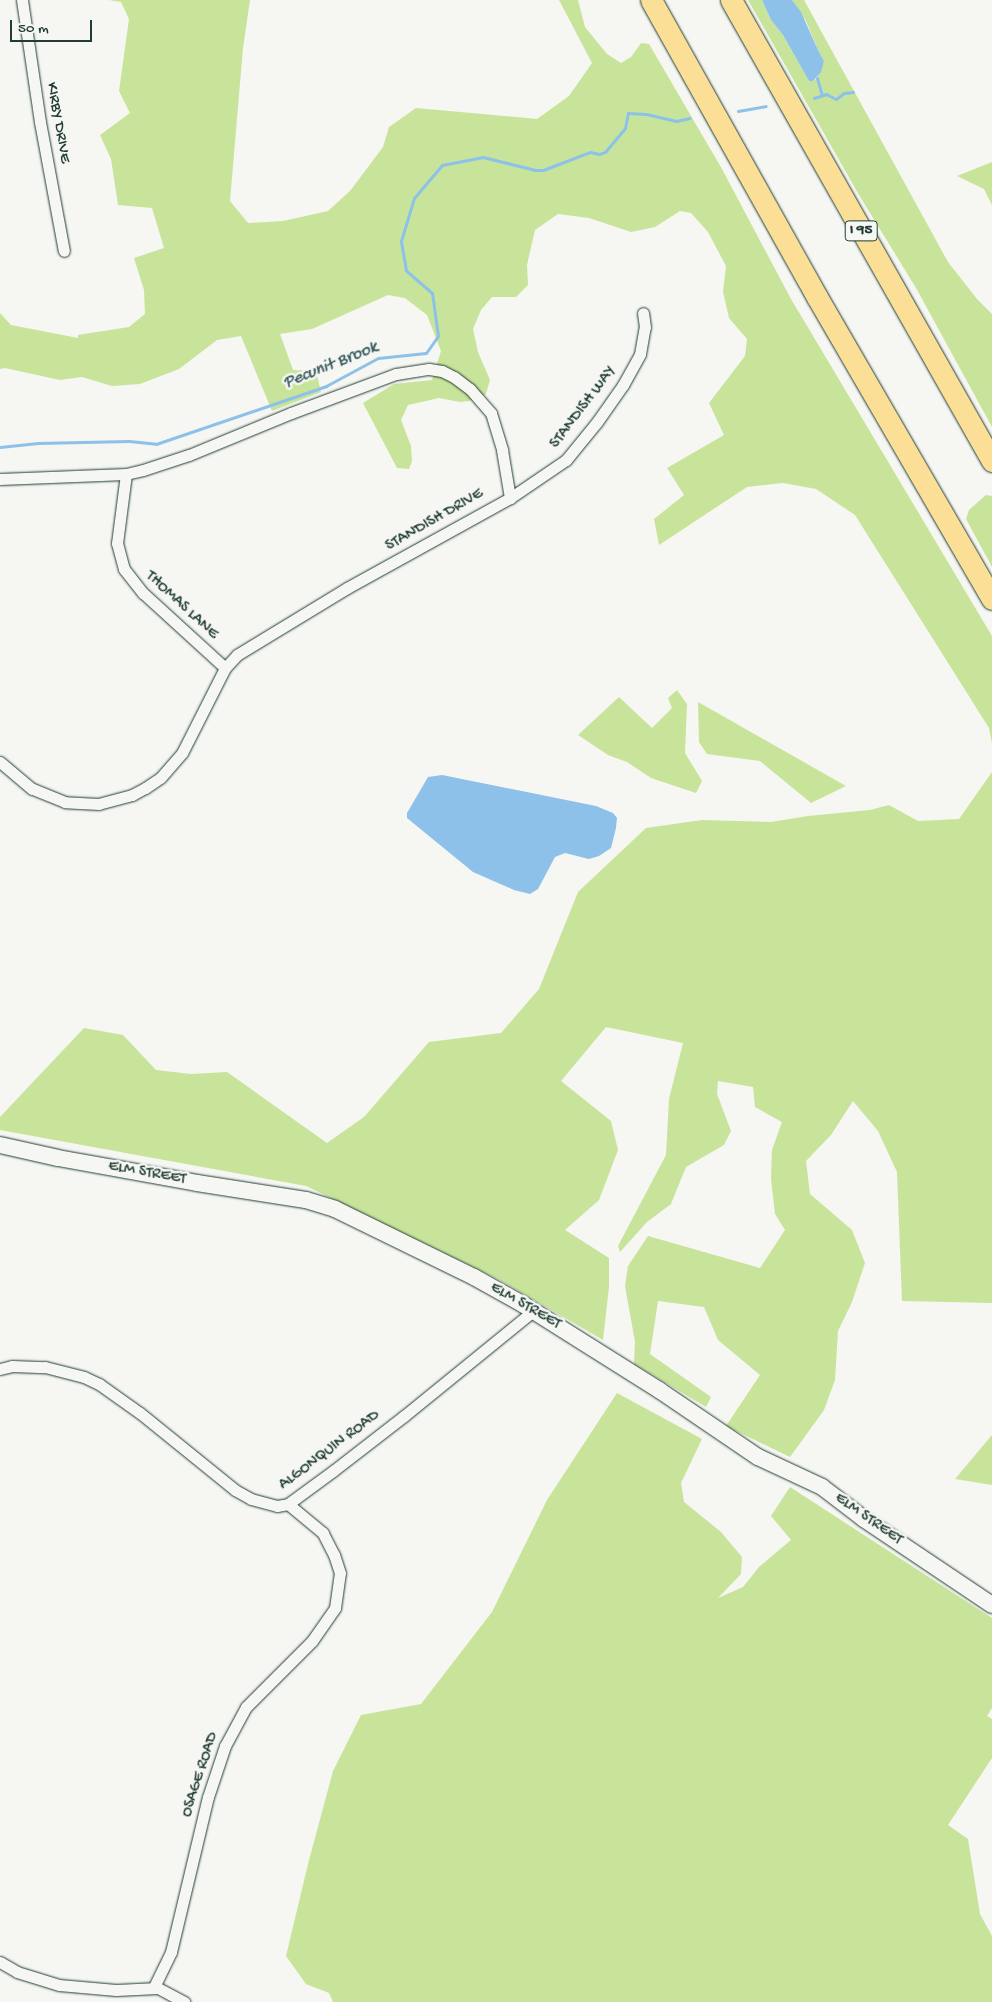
<!DOCTYPE html>
<style>
body{margin:0}
#map{position:relative;width:992px;height:2002px;overflow:hidden;background:#f6f6f2;font-family:"Gochi Hand",sans-serif}
div>[style]{position:absolute}
.green>*{inset:0;background:#c8e49b}
.water>*{inset:0;background:#8dc1ea}
.stream>*{height:3px;margin:-1.5px;padding:0 1.5px;transform-origin:1.5px;border-radius:1.5px;background:#8dc1ea}
.roads{filter:drop-shadow(0 0 1px #1f3d34) drop-shadow(0 0 1px #1f3d34)}
.street>*{height:11px;margin:-5.5px;padding:0 5.5px;transform-origin:5.5px;border-radius:5.5px;background:#f6f6f2}
.secondary>*{height:16px;margin:-8px;padding:0 8px;transform-origin:8px;border-radius:8px;background:#f6f6f2}
.highway>*{height:21px;margin:-10.5px;padding:0 10.5px;transform-origin:10.5px;border-radius:10.5px;background:#fbdf96}
span{translate:-50% -50%;white-space:nowrap;text-align:center;line-height:1.15;-webkit-text-stroke:5px #f6f6f2;paint-order:stroke}
.shield-label span{padding:1px 4px;background:#f6f6f2;border:1px solid;border-radius:4px;-webkit-text-stroke-width:0}
.shield-label{font-size:15px;color:#1f3d34;font-weight:700}
.street-label{font-size:16px;color:#1f3d34}
.water-label{font-size:18px;color:#3a5e62;font-style:italic}
.scale{position:absolute;left:10px;top:20px;width:82px;height:22px;box-sizing:border-box;border:2px solid #1f3d34;border-top:0;padding-left:6px;font-size:15px;line-height:18px;white-space:nowrap;color:#1f3d34;-webkit-text-stroke:4px #f6f6f2;paint-order:stroke}
</style>
<div id="map">
<div class="green">
<i style="clip-path:polygon(109px 0,250px 0,243px 48px,230px 201px,248px 223px,283px 221px,328px 211px,350px 191px,383px 147px,389px 127px,416px 108px,537px 119px,569px 96px,592px 63px,559px 0,578px 0,585px 27px,607px 54px,621px 63px,631px 57px,641px 43px,649px 44px,722px 169px,791px 299px,992px 636px,992px 743px,989px 728px,855px 515px,816px 489px,783px 483px,747px 487px,659px 545px,654px 519px,684px 495px,667px 468px,724px 435px,709px 403px,745px 356px,747px 339px,729px 318px,723px 292px,726px 266px,708px 232px,691px 213px,680px 211px,655px 227px,631px 232px,589px 218px,558px 214px,535px 230px,527px 265px,528px 285px,516px 297px,492px 297px,481px 310px,473px 329px,478px 352px,490px 380px,486px 394px,469px 401px,460px 402px,439px 398px,408px 405px,401px 420px,411px 446px,412px 461px,409px 469px,397px 468px,363px 403px,394px 384px,432px 380px,441px 351px,427px 315px,405px 298px,388px 295px,312px 329px,280px 334px,293px 370px,316px 371px,321px 392px,272px 411px,241px 336px,217px 340px,179px 369px,140px 384px,112px 386px,82px 377px,60px 380px,5px 368px,0 369px,0 313px,11px 325px,78px 338px,78px 335px,129px 327px,145px 314px,144px 290px,134px 258px,164px 248px,152px 208px,118px 205px,111px 159px,100px 135px,130px 113px,119px 91px,129px 19px,121px 2px)"></i>
<i style="clip-path:polygon(748px 0,762px 0,771px 20px,783px 35px,809px 81px,813px 81px,817px 78px,824px 61px,818px 50px,806px 21px,792px 0,804px 0,948px 262px,977px 299px,992px 314px,992px 427px,916px 288px,859px 195px)"></i>
<i style="clip-path:polygon(992px 162px,992px 205px,984px 189px,957px 176px)"></i>
<i style="clip-path:polygon(986px 495px,992px 496px,992px 567px,966px 519px,969px 510px)"></i>
<i style="clip-path:polygon(677px 690px,687px 704px,685px 753px,702px 781px,696px 793px,651px 778px,627px 762px,608px 755px,578px 735px,619px 697px,652px 728px,672px 708px,668px 698px)"></i>
<i style="clip-path:polygon(698px 702px,846px 786px,811px 803px,760px 761px,707px 754px,699px 742px)"></i>
<i style="clip-path:polygon(992px 772px,992px 1303px,902px 1301px,897px 1172px,878px 1131px,853px 1101px,831px 1135px,806px 1161px,810px 1194px,852px 1230px,865px 1263px,852px 1302px,838px 1331px,835px 1380px,824px 1410px,790px 1457px,726px 1426px,760px 1375px,718px 1340px,704px 1307px,658px 1301px,650px 1354px,711px 1397px,706px 1407px,634px 1364px,635px 1342px,625px 1286px,628px 1266px,648px 1236px,760px 1268px,785px 1230px,775px 1214px,771px 1179px,772px 1150px,782px 1122px,755px 1107px,753px 1087px,718px 1081px,717px 1094px,731px 1131px,724px 1145px,686px 1167px,671px 1204px,647px 1222px,620px 1252px,618px 1246px,666px 1155px,669px 1099px,683px 1043px,606px 1027px,561px 1081px,611px 1121px,618px 1150px,599px 1200px,565px 1230px,609px 1258px,609px 1287px,603px 1340px,498px 1279px,306px 1186px,0 1130px,0 1117px,84px 1028px,123px 1035px,156px 1070px,191px 1074px,227px 1072px,327px 1143px,364px 1117px,429px 1042px,501px 1033px,539px 989px,578px 892px,646px 828px,702px 820px,771px 822px,808px 816px,870px 810px,889px 805px,918px 821px,959px 819px)"></i>
<i style="clip-path:polygon(617px 1393px,702px 1439px,681px 1483px,684px 1502px,721px 1532px,742px 1557px,741px 1574px,718px 1598px,743px 1587px,759px 1567px,791px 1540px,771px 1516px,790px 1487px,992px 1618px,992px 1708px,987px 1716px,992px 1719px,992px 1758px,948px 1825px,968px 1839px,980px 1914px,992px 1936px,992px 2002px,333px 2002px,329px 1993px,306px 1984px,286px 1956px,308px 1864px,333px 1771px,361px 1715px,421px 1704px,492px 1612px,547px 1500px)"></i>
<i style="clip-path:polygon(992px 1435px,992px 1485px,955px 1479px)"></i>
</div>
<div class="water">
<i style="clip-path:polygon(762px 0,792px 0,801px 12px,818px 50px,824px 61px,821px 72px,813px 81px,809px 81px,783px 35px,771px 20px)"></i>
<i style="clip-path:polygon(442px 775px,596px 806px,613px 813px,617px 818px,616px 828px,611px 848px,599px 856px,589px 859px,565px 853px,555px 857px,538px 889px,530px 894px,514px 890px,473px 872px,407px 818px,407px 813px,428px 777px)"></i>
</div>
<div class="stream">
<i style="left:817px;top:78px;width:18px;rotate:74deg"></i>
<i style="left:814px;top:98px;width:13px;rotate:-18deg"></i>
<i style="left:826px;top:94px;width:11px;rotate:27deg"></i>
<i style="left:836px;top:99px;width:10px;rotate:-37deg"></i>
<i style="left:844px;top:93px;width:9px;rotate:-6deg"></i>
<i style="left:738px;top:111px;width:28px;rotate:-10deg"></i>
<i style="left:0;top:447px;width:38px;rotate:-6deg"></i>
<i style="left:38px;top:443px;width:91px;rotate:-1.3deg"></i>
<i style="left:129px;top:441px;width:27px;rotate:6deg"></i>
<i style="left:156px;top:444px;width:180px;rotate:-18.8deg"></i>
<i style="left:326px;top:386px;width:59px;rotate:-28.3deg"></i>
<i style="left:378px;top:358px;width:48px;rotate:-5.9deg"></i>
<i style="left:426px;top:353px;width:21px;rotate:-55deg"></i>
<i style="left:438px;top:336px;width:43px;rotate:-97.9deg"></i>
<i style="left:432px;top:293px;width:35px;rotate:-139deg"></i>
<i style="left:406px;top:270px;width:29px;rotate:-100deg"></i>
<i style="left:401px;top:241px;width:45px;rotate:-73.2deg"></i>
<i style="left:414px;top:198px;width:43px;rotate:-49.7deg"></i>
<i style="left:442px;top:165px;width:42px;rotate:-11deg"></i>
<i style="left:483px;top:157px;width:54px;rotate:14deg"></i>
<i style="left:535px;top:170px;width:8px"></i>
<i style="left:543px;top:170px;width:50px;rotate:-21deg"></i>
<i style="left:590px;top:152px;width:9px;rotate:13deg"></i>
<i style="left:599px;top:154px;width:6px;rotate:-18deg"></i>
<i style="left:605px;top:152px;width:31px;rotate:-50deg"></i>
<i style="left:625px;top:128px;width:15px;rotate:-79deg"></i>
<i style="left:628px;top:113px;width:18px;rotate:3deg"></i>
<i style="left:646px;top:114px;width:31px;rotate:13deg"></i>
<i style="left:676px;top:121px;width:14px;rotate:-12deg"></i>
</div>
<div class="roads">
<div class="street">
<i style="left:22px;top:0;width:123px;rotate:81.6deg"></i>
<i style="left:40px;top:122px;width:131px;rotate:79.5deg"></i>
<i style="left:126px;top:474px;width:70px;rotate:97.4deg"></i>
<i style="left:117px;top:543px;width:27px;rotate:75deg"></i>
<i style="left:124px;top:569px;width:31px;rotate:52deg"></i>
<i style="left:143px;top:593px;width:111px;rotate:42.4deg"></i>
<i style="left:0;top:479px;width:126px;rotate:-2.3deg"></i>
<i style="left:126px;top:474px;width:17px;rotate:-13deg"></i>
<i style="left:143px;top:470px;width:48px;rotate:-18.1deg"></i>
<i style="left:189px;top:455px;width:110px;rotate:-22.4deg"></i>
<i style="left:291px;top:413px;width:112px;rotate:-20.4deg"></i>
<i style="left:396px;top:374px;width:33px;rotate:-9deg"></i>
<i style="left:429px;top:369px;width:13px;rotate:9deg"></i>
<i style="left:442px;top:371px;width:13px;rotate:27deg"></i>
<i style="left:454px;top:377px;width:20px;rotate:37deg"></i>
<i style="left:470px;top:389px;width:32px;rotate:49deg"></i>
<i style="left:491px;top:413px;width:39px;rotate:73deg"></i>
<i style="left:502px;top:450px;width:49px;rotate:80.5deg"></i>
<i style="left:510px;top:498px;width:186px;rotate:151.1deg"></i>
<i style="left:347px;top:588px;width:129px;rotate:148.7deg"></i>
<i style="left:237px;top:655px;width:18px;rotate:133deg"></i>
<i style="left:225px;top:668px;width:95px;rotate:116.8deg"></i>
<i style="left:182px;top:753px;width:33px;rotate:131deg"></i>
<i style="left:160px;top:778px;width:18px;rotate:146deg"></i>
<i style="left:145px;top:788px;width:15px;rotate:152deg"></i>
<i style="left:132px;top:795px;width:34px;rotate:165deg"></i>
<i style="left:99px;top:804px;width:34px;rotate:-177deg"></i>
<i style="left:65px;top:802px;width:35px;rotate:-158deg"></i>
<i style="left:32px;top:789px;width:42px;rotate:-139.8deg"></i>
<i style="left:510px;top:498px;width:68px;rotate:-34.2deg"></i>
<i style="left:566px;top:460px;width:49px;rotate:-50.8deg"></i>
<i style="left:597px;top:422px;width:45px;rotate:-54.9deg"></i>
<i style="left:623px;top:385px;width:35px;rotate:-61deg"></i>
<i style="left:640px;top:354px;width:27px;rotate:-80deg"></i>
<i style="left:645px;top:327px;width:14px;rotate:-98deg"></i>
<i style="left:0;top:1369px;width:12px;rotate:-14deg"></i>
<i style="left:12px;top:1366px;width:33px;rotate:2deg"></i>
<i style="left:45px;top:1367px;width:40px;rotate:14.4deg"></i>
<i style="left:84px;top:1377px;width:17px;rotate:25deg"></i>
<i style="left:99px;top:1384px;width:50px;rotate:35.3deg"></i>
<i style="left:140px;top:1413px;width:122px;rotate:39deg"></i>
<i style="left:235px;top:1490px;width:18px;rotate:29deg"></i>
<i style="left:251px;top:1499px;width:27px;rotate:15deg"></i>
<i style="left:277px;top:1506px;width:11px;rotate:-10deg"></i>
<i style="left:288px;top:1504px;width:56px;rotate:-36.3deg"></i>
<i style="left:333px;top:1471px;width:90px;rotate:-37.8deg"></i>
<i style="left:404px;top:1416px;width:166px;rotate:-39.1deg"></i>
<i style="left:0;top:1962px;width:20px;rotate:30deg"></i>
<i style="left:17px;top:1972px;width:44px;rotate:17.2deg"></i>
<i style="left:59px;top:1985px;width:57px;rotate:5deg"></i>
<i style="left:116px;top:1990px;width:42px;rotate:-2.7deg"></i>
<i style="left:158px;top:1988px;width:30px;rotate:28deg"></i>
<i style="left:154px;top:1987px;width:39px;rotate:-64deg"></i>
<i style="left:171px;top:1952px;width:159px;rotate:-76.6deg"></i>
<i style="left:208px;top:1797px;width:54px;rotate:-71.6deg"></i>
<i style="left:225px;top:1746px;width:44px;rotate:-61.7deg"></i>
<i style="left:246px;top:1707px;width:93px;rotate:-45deg"></i>
<i style="left:312px;top:1641px;width:40px;rotate:-55.1deg"></i>
<i style="left:335px;top:1608px;width:35px;rotate:-82deg"></i>
<i style="left:340px;top:1573px;width:19px;rotate:-108deg"></i>
<i style="left:334px;top:1555px;width:25px;rotate:-117deg"></i>
<i style="left:323px;top:1533px;width:45px;rotate:-140.4deg"></i>
</div>
<div class="secondary">
<i style="left:0;top:1145px;width:59px;rotate:12.6deg"></i>
<i style="left:58px;top:1158px;width:141px;rotate:10.2deg"></i>
<i style="left:197px;top:1183px;width:110px;rotate:8.9deg"></i>
<i style="left:306px;top:1200px;width:30px;rotate:17deg"></i>
<i style="left:335px;top:1209px;width:155px;rotate:26.1deg"></i>
<i style="left:474px;top:1277px;width:57px;rotate:29.2deg"></i>
<i style="left:524px;top:1305px;width:160px;rotate:32.2deg"></i>
<i style="left:659px;top:1390px;width:120px;rotate:34.1deg"></i>
<i style="left:758px;top:1457px;width:71px;rotate:25.1deg"></i>
<i style="left:822px;top:1487px;width:53px;rotate:37.3deg"></i>
<i style="left:864px;top:1519px;width:154px;rotate:33.9deg"></i>
</div>
<div class="highway">
<i style="left:651px;top:0;width:340px;rotate:60.8deg"></i>
<i style="left:817px;top:297px;width:349px;rotate:59.9deg"></i>
<i style="left:731px;top:0;width:530px;rotate:60.48deg"></i>
</div>
</div>
<div class="shield-label">
<span style="left:861px;top:231px">I 95</span>
</div>
<div class="street-label">
<span style="left:57px;top:123px;rotate:80deg">KIRBY DRIVE</span>
<span style="left:584px;top:408px;rotate:-53deg">STANDISH WAY</span>
<span style="left:435px;top:521px;rotate:-30deg">STANDISH DRIVE</span>
<span style="left:181px;top:606px;rotate:43deg">THOMAS LANE</span>
<span style="left:147px;top:1174px;rotate:10deg">ELM STREET</span>
<span style="left:525px;top:1307px;rotate:30deg">ELM STREET</span>
<span style="left:330px;top:1451px;rotate:-37deg">ALGONQUIN ROAD</span>
<span style="left:868px;top:1520px;rotate:35deg">ELM STREET</span>
<span style="left:201px;top:1775px;rotate:-72deg">OSAGE ROAD</span>
</div>
<div class="water-label">
<span style="left:331px;top:366px;rotate:-22deg">Pecunit Brook</span>
</div>
<div class="scale">50 m</div>
</div>
